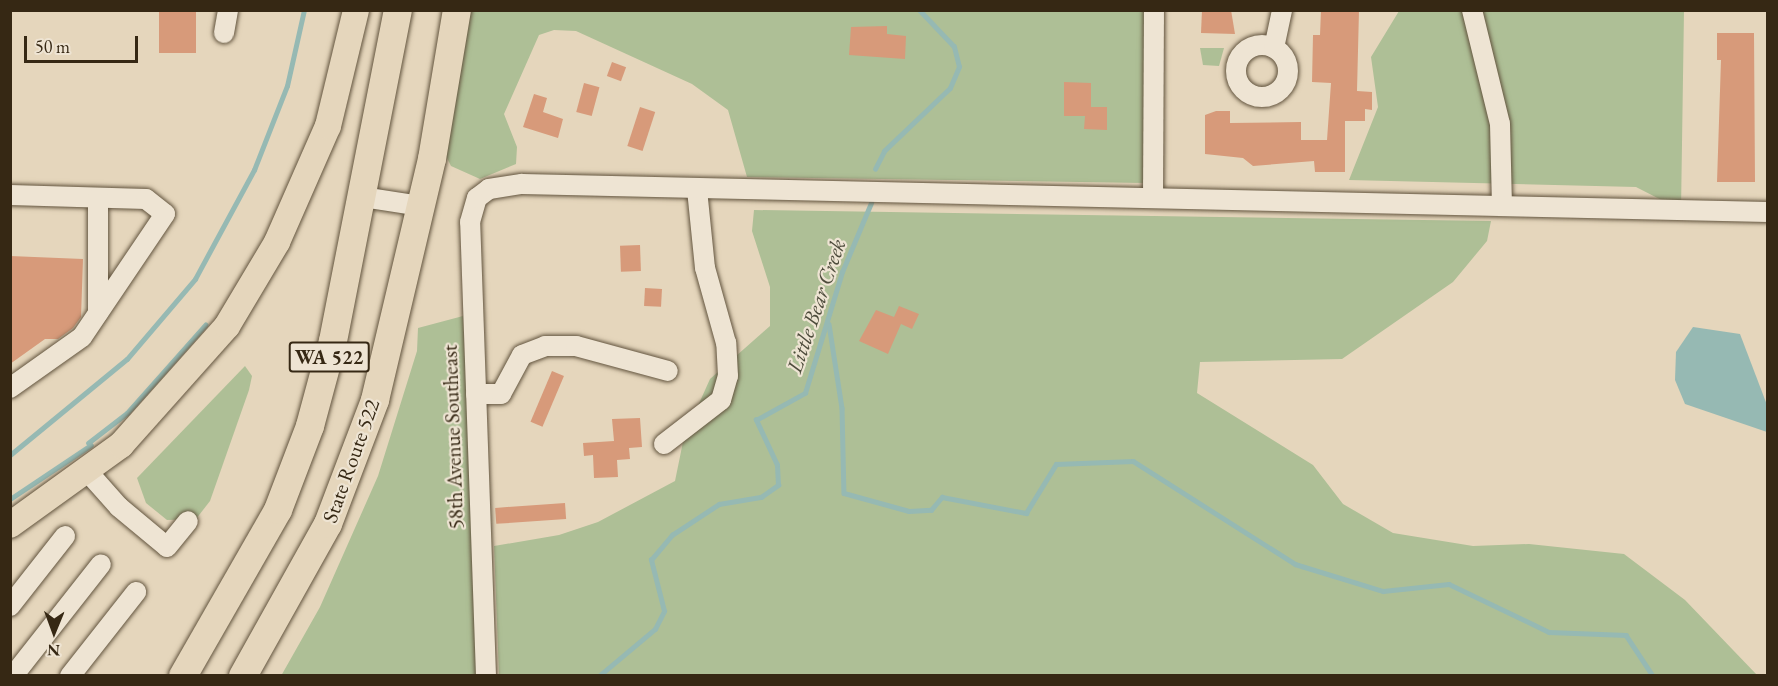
<!DOCTYPE html>
<style>
body{margin:0}
#map{position:relative;width:1778px;height:686px;overflow:hidden;background:#e5d6bc;font-family:"EB Garamond",serif}
div>[style]{position:absolute}
.green>*{inset:0;background:#aebf96}
.water>*{inset:0;background:#96b9b3}
.stream>*{height:4.5px;margin:-2.25px;padding:0 2.25px;transform-origin:2.25px;border-radius:2.25px;background:#96b9b3}
.building>*{inset:0;background:#d79a7a;transform-origin:0 0}
.roads{filter:drop-shadow(0 0 2px #62543e) drop-shadow(0 0 2px #62543e)}
.minor>*{height:20px;margin:-10px;padding:0 10px;transform-origin:10px;border-radius:10px;background:#eee4d3}
.minor>.ring{margin:-10px;padding:0;box-sizing:content-box;background:none;border:20px solid #eee4d3;border-radius:50%}
.major>*{height:26px;margin:-13px;padding:0 13px;transform-origin:13px;border-radius:13px;background:#e5d6bc}
.highway>*{height:28px;margin:-14px;padding:0 14px;transform-origin:14px;border-radius:14px;background:#e5d6bc}
span{translate:-50% -50%;white-space:nowrap;text-align:center;line-height:1.15;-webkit-text-stroke:4.5px #eee4d3;paint-order:stroke}
.shield-label span{padding:2px 4px;background:#eee4d3;border:2px solid;border-radius:4px;-webkit-text-stroke-width:0}
.shield-label{font-size:20px;color:#362814;font-weight:700}
.street-label{font-size:21px;color:#362814}
.water-label{font-size:22px;color:#4e4c3c;font-style:italic}
.frame{position:absolute;inset:0;border:12px solid #362814;pointer-events:none}
.north{position:absolute;left:24px;top:602px;width:60px;height:60px;-webkit-text-stroke:4px #eee4d3;paint-order:stroke;rotate:181deg;font-size:16px;font-weight:700;line-height:24px;text-align:center;color:#362814}
.north::after{content:'';display:block;margin:auto;width:21px;height:27px;background:#362814;clip-path:polygon(50% 0,100% 100%,50% 72%,0 100%)}
.scale{position:absolute;left:24px;top:36px;width:114px;height:27px;box-sizing:border-box;border:3px solid #362814;border-top:0;padding-left:8px;font-size:18px;line-height:21px;white-space:nowrap;color:#362814;-webkit-text-stroke:4px #eee4d3;paint-order:stroke}
</style>
<div id="map">
<div class="green">
<i style="clip-path:polygon(471px 11px,1146px 11px,1145px 183px,747px 177px,728px 110px,692px 84px,576px 31px,554px 30px,539px 35px,504px 114px,517px 147px,516px 164px,480px 179px,451px 166px,442px 148px)"></i>
<i style="clip-path:polygon(1399px 11px,1684px 11px,1681px 210px,1636px 187px,1349px 180px,1378px 107px,1371px 57px)"></i>
<i style="clip-path:polygon(1200px 48px,1224px 48px,1219px 66px,1203px 65px)"></i>
<i style="clip-path:polygon(754px 210px,1491px 221px,1487px 241px,1453px 282px,1342px 359px,1200px 362px,1197px 393px,1313px 465px,1343px 504px,1393px 533px,1473px 546px,1529px 544px,1624px 554px,1685px 600px,1757px 675px,499px 675px,494px 546px,559px 535px,598px 522px,675px 481px,684px 437px,710px 379px,770px 326px,770px 287px,752px 231px)"></i>
<i style="clip-path:polygon(463px 316px,479px 675px,281px 676px,320px 607px,378px 476px,417px 351px,418px 328px)"></i>
<i style="clip-path:polygon(245px 366px,252px 376px,249px 390px,210px 501px,196px 519px,167px 520px,146px 503px,137px 478px)"></i>
</div>
<div class="water">
<i style="clip-path:polygon(1693px 327px,1740px 334px,1767px 405px,1767px 432px,1685px 404px,1675px 380px,1676px 352px)"></i>
</div>
<div class="stream">
<i style="left:875px;top:169px;width:20px;rotate:-63deg"></i>
<i style="left:884px;top:151px;width:91px;rotate:-43.7deg"></i>
<i style="left:950px;top:88px;width:23px;rotate:-67deg"></i>
<i style="left:959px;top:67px;width:21px;rotate:-104deg"></i>
<i style="left:954px;top:47px;width:51px;rotate:-133.4deg"></i>
<i style="left:829px;top:324px;width:85px;rotate:81.2deg"></i>
<i style="left:842px;top:408px;width:85px;rotate:88.7deg"></i>
<i style="left:844px;top:493px;width:67px;rotate:15.5deg"></i>
<i style="left:909px;top:511px;width:22px;rotate:-3deg"></i>
<i style="left:931px;top:510px;width:17px;rotate:-50deg"></i>
<i style="left:942px;top:497px;width:86px;rotate:10.8deg"></i>
<i style="left:1026px;top:513px;width:57px;rotate:-58.5deg"></i>
<i style="left:1056px;top:464px;width:77px;rotate:-2.2deg"></i>
<i style="left:1133px;top:461px;width:192px;rotate:32.4deg"></i>
<i style="left:1295px;top:564px;width:92px;rotate:17.1deg"></i>
<i style="left:1383px;top:591px;width:66px;rotate:-6.1deg"></i>
<i style="left:1449px;top:584px;width:111px;rotate:25.6deg"></i>
<i style="left:1549px;top:632px;width:77px;rotate:2.2deg"></i>
<i style="left:1626px;top:635px;width:49px;rotate:56.6deg"></i>
<i style="left:88px;top:443px;width:49px;rotate:-37.6deg"></i>
<i style="left:127px;top:413px;width:118px;rotate:-48.4deg"></i>
<i style="left:10px;top:455px;width:151px;rotate:-39.4deg"></i>
<i style="left:127px;top:359px;width:105px;rotate:-49.6deg"></i>
<i style="left:195px;top:279px;width:124px;rotate:-61.6deg"></i>
<i style="left:254px;top:170px;width:90px;rotate:-68.6deg"></i>
<i style="left:287px;top:86px;width:78px;rotate:-77.4deg"></i>
<i style="left:10px;top:499px;width:97px;rotate:-33.7deg"></i>
<i style="left:599px;top:676px;width:73px;rotate:-40deg"></i>
<i style="left:655px;top:629px;width:20px;rotate:-63deg"></i>
<i style="left:664px;top:611px;width:53px;rotate:-104.3deg"></i>
<i style="left:651px;top:560px;width:33px;rotate:-50deg"></i>
<i style="left:672px;top:535px;width:56px;rotate:-33.4deg"></i>
<i style="left:719px;top:504px;width:43px;rotate:-9.5deg"></i>
<i style="left:761px;top:497px;width:21px;rotate:-35deg"></i>
<i style="left:778px;top:485px;width:20px;rotate:-93deg"></i>
<i style="left:777px;top:465px;width:50px;rotate:-115deg"></i>
<i style="left:756px;top:420px;width:56px;rotate:-28.9deg"></i>
<i style="left:805px;top:393px;width:127px;rotate:-73deg"></i>
<i style="left:842px;top:272px;width:75px;rotate:-67.2deg"></i>
</div>
<div class="building">
<i style="left:159px;top:10px;width:37px;height:43px"></i>
<i style="clip-path:polygon(1202px 10px,1231px 10px,1235px 34px,1201px 33px)"></i>
<i style="clip-path:polygon(1321px 10px,1359px 10px,1357px 91px,1372px 92px,1372px 110px,1365px 109px,1365px 121px,1345px 121px,1345px 172px,1315px 172px,1314px 161px,1253px 166px,1243px 158px,1205px 154px,1205px 115px,1216px 111px,1230px 111px,1230px 123px,1301px 122px,1301px 140px,1327px 140px,1331px 83px,1312px 82px,1313px 35px,1320px 35px)"></i>
<i style="clip-path:polygon(887px 26px,887px 34px,906px 36px,905px 59px,849px 55px,851px 27px)"></i>
<i style="clip-path:polygon(1717px 33px,1754px 33px,1755px 182px,1717px 182px,1721px 60px,1717px 60px)"></i>
<i style="left:612px;top:62px;width:15px;height:15px;rotate:20deg"></i>
<i style="clip-path:polygon(1064px 82px,1091px 83px,1091px 107px,1107px 107px,1107px 130px,1084px 129px,1085px 116px,1064px 116px)"></i>
<i style="left:584px;top:83px;width:16px;height:30px;rotate:15deg"></i>
<i style="clip-path:polygon(534px 94px,547px 98px,543px 112px,563px 119px,558px 138px,523px 127px)"></i>
<i style="left:640px;top:107px;width:16px;height:41px;rotate:18deg"></i>
<i style="left:640px;top:245px;width:26px;height:20px;rotate:88deg"></i>
<i style="clip-path:polygon(10px 256px,83px 259px,81px 317px,73px 328px,58px 339px,45px 339px,10px 364px)"></i>
<i style="left:645px;top:288px;width:17px;height:18px;rotate:3deg"></i>
<i style="clip-path:polygon(899px 306px,919px 314px,912px 329px,901px 324px,888px 354px,859px 341px,876px 310px,894px 317px)"></i>
<i style="left:552px;top:371px;width:13px;height:55px;rotate:23deg"></i>
<i style="clip-path:polygon(640px 418px,642px 447px,629px 448px,630px 459px,617px 460px,618px 477px,594px 478px,593px 455px,584px 456px,583px 443px,614px 441px,612px 419px)"></i>
<i style="left:565px;top:503px;width:16px;height:70px;rotate:86deg"></i>
</div>
<div class="roads">
<div class="minor">
<i style="left:1472px;top:10px;width:117px;rotate:76.2deg"></i>
<i style="left:1500px;top:124px;width:81px;rotate:88.6deg"></i>
<i style="left:224px;top:33px;width:23px;rotate:-80deg"></i>
<i class="ring" style="left:1236px;top:45px;width:32px;height:32px"></i>
<i style="left:1274px;top:48px;width:39px;rotate:-78deg"></i>
<i style="left:10px;top:195px;width:136px;rotate:1.7deg"></i>
<i style="left:146px;top:199px;width:24px;rotate:38deg"></i>
<i style="left:165px;top:214px;width:148px;rotate:124deg"></i>
<i style="left:82px;top:337px;width:88px;rotate:144.7deg"></i>
<i style="left:362px;top:197px;width:60px;rotate:8.7deg"></i>
<i style="left:98px;top:198px;width:115px;rotate:90deg"></i>
<i style="left:1153px;top:198px;width:188px;rotate:-89.7deg"></i>
<i style="left:476px;top:394px;width:25px"></i>
<i style="left:501px;top:394px;width:44px;rotate:-61.7deg"></i>
<i style="left:522px;top:355px;width:25px;rotate:-21deg"></i>
<i style="left:545px;top:346px;width:31px"></i>
<i style="left:576px;top:346px;width:95px;rotate:15.2deg"></i>
<i style="left:664px;top:444px;width:72px;rotate:-37.7deg"></i>
<i style="left:721px;top:400px;width:25px;rotate:-74deg"></i>
<i style="left:728px;top:376px;width:33px;rotate:-93deg"></i>
<i style="left:726px;top:343px;width:78px;rotate:-105.6deg"></i>
<i style="left:705px;top:268px;width:79px;rotate:-95.8deg"></i>
<i style="left:87px;top:471px;width:48px;rotate:48.4deg"></i>
<i style="left:119px;top:507px;width:62px;rotate:39.8deg"></i>
<i style="left:167px;top:547px;width:33px;rotate:-51deg"></i>
<i style="left:10px;top:606px;width:89px;rotate:-51.8deg"></i>
<i style="left:13px;top:676px;width:142px;rotate:-51.8deg"></i>
<i style="left:70px;top:676px;width:107px;rotate:-51.8deg"></i>
<i style="left:486px;top:676px;width:454px;rotate:-92deg"></i>
<i style="left:470px;top:222px;width:25px;rotate:-74deg"></i>
<i style="left:477px;top:198px;width:15px;rotate:-37deg"></i>
<i style="left:489px;top:189px;width:33px;rotate:-9deg"></i>
<i style="left:522px;top:184px;width:1246px;rotate:1.29deg"></i>
</div>
<div class="major">
<i style="left:10px;top:525px;width:137px;rotate:-35.8deg"></i>
<i style="left:121px;top:445px;width:159px;rotate:-48.3deg"></i>
<i style="left:227px;top:326px;width:98px;rotate:-59.2deg"></i>
<i style="left:277px;top:242px;width:127px;rotate:-66.3deg"></i>
<i style="left:328px;top:126px;width:119px;rotate:-76.4deg"></i>
</div>
<div class="highway">
<i style="left:183px;top:676px;width:191px;rotate:-60.2deg"></i>
<i style="left:278px;top:510px;width:90px;rotate:-69.1deg"></i>
<i style="left:310px;top:426px;width:88px;rotate:-74.9deg"></i>
<i style="left:333px;top:341px;width:337px;rotate:-78.9deg"></i>
<i style="left:243px;top:676px;width:174px;rotate:-60.8deg"></i>
<i style="left:328px;top:524px;width:133px;rotate:-69.2deg"></i>
<i style="left:375px;top:400px;width:248px;rotate:-76.7deg"></i>
<i style="left:432px;top:159px;width:151px;rotate:-80.5deg"></i>
</div>
</div>
<div class="shield-label">
<span style="left:329px;top:357px">WA 522</span>
</div>
<div class="street-label">
<span style="left:453px;top:437px;rotate:-92deg">58th Avenue Southeast</span>
<span style="left:351px;top:461px;rotate:-70deg">State Route 522</span>
</div>
<div class="water-label">
<span style="left:816px;top:306px;rotate:-71deg">Little Bear Creek</span>
</div>
<div class="frame"></div>
<div class="north">N</div>
<div class="scale">50 m</div>
</div>
